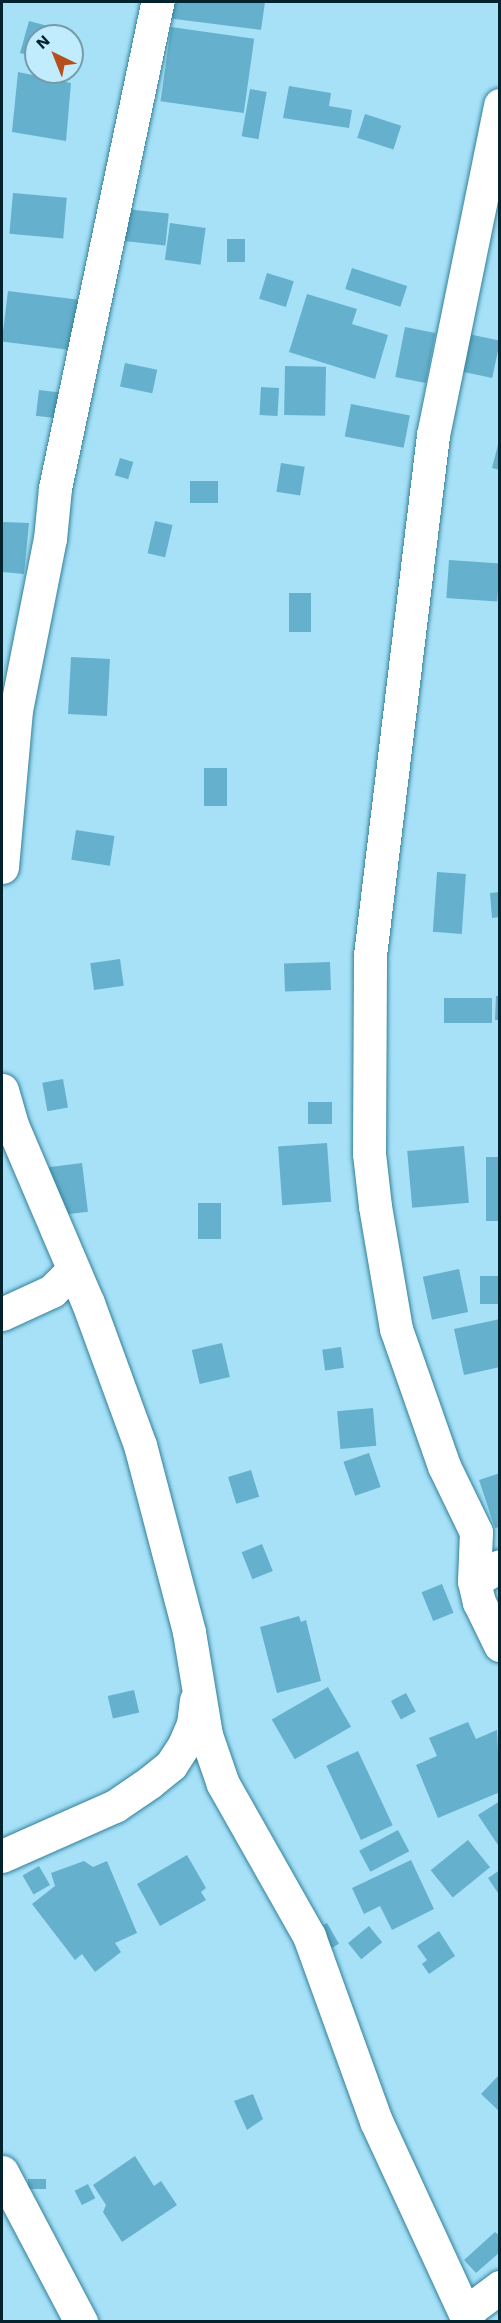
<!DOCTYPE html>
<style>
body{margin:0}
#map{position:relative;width:501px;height:2323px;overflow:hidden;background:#a6e1f8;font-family:"Work Sans",sans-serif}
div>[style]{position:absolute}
.building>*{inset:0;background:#65b0cc;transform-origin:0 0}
.roads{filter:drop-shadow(0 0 2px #33809a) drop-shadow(0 0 2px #33809a)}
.minor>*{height:33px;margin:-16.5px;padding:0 16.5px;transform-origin:16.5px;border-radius:16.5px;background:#fff}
span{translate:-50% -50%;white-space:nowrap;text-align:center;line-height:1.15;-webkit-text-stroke:5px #c0ecfd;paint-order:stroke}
.frame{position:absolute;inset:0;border:3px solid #03242f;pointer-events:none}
.north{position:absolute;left:24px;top:24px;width:60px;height:60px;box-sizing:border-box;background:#c0ecfd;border:2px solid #749cab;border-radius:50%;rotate:317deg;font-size:16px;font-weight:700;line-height:24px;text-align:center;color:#03242f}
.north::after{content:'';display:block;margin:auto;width:21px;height:27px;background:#b5501e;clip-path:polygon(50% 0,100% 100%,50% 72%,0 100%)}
</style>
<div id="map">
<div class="building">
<i style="clip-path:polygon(169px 2px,265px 2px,261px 30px,167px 18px)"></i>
<i style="clip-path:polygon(29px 21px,63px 30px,62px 36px,36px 36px,36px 57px,20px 53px)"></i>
<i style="left:171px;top:27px;width:84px;height:75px;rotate:8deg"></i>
<i style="clip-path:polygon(18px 72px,71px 83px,66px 141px,12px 132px)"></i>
<i style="clip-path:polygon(289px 86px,331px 93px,329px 106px,352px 110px,349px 128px,283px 118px)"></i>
<i style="left:250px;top:89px;width:17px;height:48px;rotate:10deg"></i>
<i style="left:365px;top:114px;width:38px;height:25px;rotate:18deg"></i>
<i style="left:13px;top:193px;width:54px;height:41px;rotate:5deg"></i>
<i style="left:125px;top:209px;width:44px;height:32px;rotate:6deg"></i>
<i style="left:170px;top:223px;width:36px;height:37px;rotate:8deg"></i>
<i style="left:227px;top:239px;width:18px;height:23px"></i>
<i style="left:352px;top:268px;width:58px;height:22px;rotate:18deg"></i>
<i style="left:267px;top:273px;width:28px;height:27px;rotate:17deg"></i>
<i style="left:8px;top:291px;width:71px;height:51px;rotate:7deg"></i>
<i style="clip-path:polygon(307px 294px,357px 309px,352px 324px,388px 335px,375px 379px,289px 352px)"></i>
<i style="left:405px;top:327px;width:31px;height:51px;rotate:11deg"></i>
<i style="left:459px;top:332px;width:42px;height:38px;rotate:12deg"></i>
<i style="left:125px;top:363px;width:33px;height:24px;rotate:12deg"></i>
<i style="left:285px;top:366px;width:41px;height:49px;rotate:1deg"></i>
<i style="left:261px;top:387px;width:18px;height:28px;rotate:3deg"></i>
<i style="left:39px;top:390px;width:25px;height:26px;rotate:7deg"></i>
<i style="left:351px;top:404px;width:60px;height:33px;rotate:11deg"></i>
<i style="clip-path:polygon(500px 437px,500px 470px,492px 468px)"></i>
<i style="left:120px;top:458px;width:14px;height:18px;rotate:17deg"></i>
<i style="left:281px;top:463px;width:24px;height:29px;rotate:9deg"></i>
<i style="left:190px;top:481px;width:28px;height:22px"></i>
<i style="left:155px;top:521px;width:18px;height:33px;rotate:13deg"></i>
<i style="clip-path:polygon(2px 522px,29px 523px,24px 574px,2px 572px)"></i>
<i style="left:449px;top:560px;width:51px;height:38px;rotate:4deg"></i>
<i style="left:289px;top:593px;width:22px;height:39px"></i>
<i style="left:71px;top:657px;width:39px;height:57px;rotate:3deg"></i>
<i style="left:204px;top:768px;width:23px;height:38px"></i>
<i style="left:76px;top:830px;width:39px;height:30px;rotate:9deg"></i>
<i style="left:437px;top:872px;width:29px;height:60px;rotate:4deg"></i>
<i style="clip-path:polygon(500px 892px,500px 917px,492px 918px,490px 893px)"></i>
<i style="left:120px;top:959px;width:27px;height:30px;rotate:82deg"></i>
<i style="left:330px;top:962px;width:28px;height:46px;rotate:88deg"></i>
<i style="clip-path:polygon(496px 996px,500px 996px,500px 1020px,495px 1020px)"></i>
<i style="left:492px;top:998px;width:25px;height:48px;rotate:90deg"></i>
<i style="left:63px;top:1079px;width:29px;height:21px;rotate:80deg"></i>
<i style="left:332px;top:1102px;width:22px;height:24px;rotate:90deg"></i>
<i style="left:327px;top:1143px;width:59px;height:49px;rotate:86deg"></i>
<i style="left:464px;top:1146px;width:57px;height:57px;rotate:85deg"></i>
<i style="left:486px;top:1157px;width:14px;height:64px"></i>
<i style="left:82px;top:1163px;width:49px;height:34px;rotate:83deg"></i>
<i style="left:198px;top:1203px;width:23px;height:36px"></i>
<i style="left:459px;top:1269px;width:44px;height:37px;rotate:78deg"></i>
<i style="left:500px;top:1276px;width:28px;height:20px;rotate:90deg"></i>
<i style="clip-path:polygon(500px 1319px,500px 1367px,464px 1375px,454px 1329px)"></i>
<i style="left:222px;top:1343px;width:35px;height:31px;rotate:77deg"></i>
<i style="left:341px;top:1347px;width:21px;height:19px;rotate:82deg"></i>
<i style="left:373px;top:1408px;width:38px;height:36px;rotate:85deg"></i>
<i style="left:369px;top:1453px;width:36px;height:27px;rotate:71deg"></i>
<i style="left:251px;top:1470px;width:28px;height:24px;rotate:73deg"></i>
<i style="clip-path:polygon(500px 1473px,500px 1527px,495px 1528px,479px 1480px)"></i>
<i style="left:262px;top:1544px;width:29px;height:22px;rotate:68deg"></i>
<i style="left:442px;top:1584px;width:31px;height:22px;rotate:68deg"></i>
<i style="clip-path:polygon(299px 1616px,301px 1622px,306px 1620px,321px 1681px,277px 1693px,260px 1627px)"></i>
<i style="left:328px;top:1687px;width:46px;height:65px;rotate:60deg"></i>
<i style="left:134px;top:1690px;width:23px;height:27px;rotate:77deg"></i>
<i style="left:406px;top:1693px;width:21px;height:17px;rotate:62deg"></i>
<i style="clip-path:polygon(468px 1722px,476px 1739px,497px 1730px,500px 1792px,438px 1818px,416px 1765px,437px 1756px,429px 1738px)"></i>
<i style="left:358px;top:1751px;width:82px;height:35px;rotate:65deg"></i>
<i style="clip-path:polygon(500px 1801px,500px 1848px,478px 1815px)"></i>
<i style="left:398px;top:1830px;width:24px;height:44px;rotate:62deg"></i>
<i style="left:468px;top:1840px;width:35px;height:48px;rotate:51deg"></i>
<i style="clip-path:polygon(187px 1855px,206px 1888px,201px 1892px,206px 1900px,160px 1926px,137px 1884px)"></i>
<i style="clip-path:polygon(411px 1860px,434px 1909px,392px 1930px,380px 1906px,364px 1914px,352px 1888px)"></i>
<i style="clip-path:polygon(84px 1861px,93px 1867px,107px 1861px,137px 1933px,115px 1943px,121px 1952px,95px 1972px,82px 1954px,75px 1960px,32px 1904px,55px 1886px,51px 1873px)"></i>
<i style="left:39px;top:1866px;width:22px;height:19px;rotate:60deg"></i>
<i style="clip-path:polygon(500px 1870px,500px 1896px,488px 1878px)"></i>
<i style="left:327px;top:1923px;width:24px;height:18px;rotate:60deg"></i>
<i style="left:369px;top:1926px;width:21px;height:27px;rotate:51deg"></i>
<i style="clip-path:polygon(439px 1931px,455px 1956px,429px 1974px,422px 1964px,427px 1960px,417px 1946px)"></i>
<i style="clip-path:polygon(500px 2074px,500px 2112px,481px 2094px)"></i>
<i style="clip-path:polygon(253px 2094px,263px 2119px,247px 2130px,234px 2101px)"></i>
<i style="clip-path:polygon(135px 2156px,154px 2186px,161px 2181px,177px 2205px,122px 2242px,103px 2212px,106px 2205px,93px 2185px)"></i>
<i style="left:28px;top:2179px;width:18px;height:10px"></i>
<i style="left:88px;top:2184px;width:16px;height:15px;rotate:63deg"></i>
<i style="clip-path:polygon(495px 2232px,500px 2236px,500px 2252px,476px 2273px,464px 2260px)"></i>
</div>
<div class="roads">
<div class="minor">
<i style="left:2px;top:867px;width:158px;rotate:-84.9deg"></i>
<i style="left:16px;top:710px;width:174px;rotate:-78.8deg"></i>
<i style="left:50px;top:539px;width:51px;rotate:-84.4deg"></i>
<i style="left:55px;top:488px;width:497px;rotate:-78.1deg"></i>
<i style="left:2px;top:1090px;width:36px;rotate:74deg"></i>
<i style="left:12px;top:1125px;width:194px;rotate:66.9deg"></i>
<i style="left:88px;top:1303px;width:151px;rotate:69.9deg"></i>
<i style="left:140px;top:1445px;width:193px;rotate:75.3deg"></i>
<i style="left:189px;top:1632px;width:104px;rotate:80.6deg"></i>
<i style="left:206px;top:1735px;width:52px;rotate:70.9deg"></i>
<i style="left:223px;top:1784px;width:175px;rotate:60.5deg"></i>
<i style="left:309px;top:1936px;width:197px;rotate:70.1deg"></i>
<i style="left:376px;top:2121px;width:221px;rotate:65.2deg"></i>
<i style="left:2px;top:1314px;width:55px;rotate:-24.7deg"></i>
<i style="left:52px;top:1291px;width:30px;rotate:-45deg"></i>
<i style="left:500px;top:1566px;width:30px;rotate:150deg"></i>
<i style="left:474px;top:1581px;width:22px;rotate:77deg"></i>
<i style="left:479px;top:1602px;width:48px;rotate:64deg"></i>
<i style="left:474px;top:1581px;width:49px;rotate:-87.7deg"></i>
<i style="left:476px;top:1532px;width:73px;rotate:-115.9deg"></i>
<i style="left:444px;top:1466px;width:145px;rotate:-109.3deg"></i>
<i style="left:396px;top:1329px;width:125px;rotate:-99.7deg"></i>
<i style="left:375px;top:1206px;width:53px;rotate:-96.5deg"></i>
<i style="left:369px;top:1153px;width:198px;rotate:-89.7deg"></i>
<i style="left:370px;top:955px;width:524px;rotate:-83.09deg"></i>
<i style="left:433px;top:435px;width:337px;rotate:-78.5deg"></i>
<i style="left:2px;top:1856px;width:124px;rotate:-23.9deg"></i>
<i style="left:115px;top:1806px;width:42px;rotate:-34.4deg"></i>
<i style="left:150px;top:1782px;width:27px;rotate:-39deg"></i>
<i style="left:171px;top:1765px;width:24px;rotate:-57deg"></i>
<i style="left:184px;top:1745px;width:23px;rotate:-67deg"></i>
<i style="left:193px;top:1724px;width:24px;rotate:-83deg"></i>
<i style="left:2px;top:2172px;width:170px;rotate:62.2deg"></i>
<i style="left:465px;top:2313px;width:44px;rotate:-36.6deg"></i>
</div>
</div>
<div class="frame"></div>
<div class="north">N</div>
</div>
